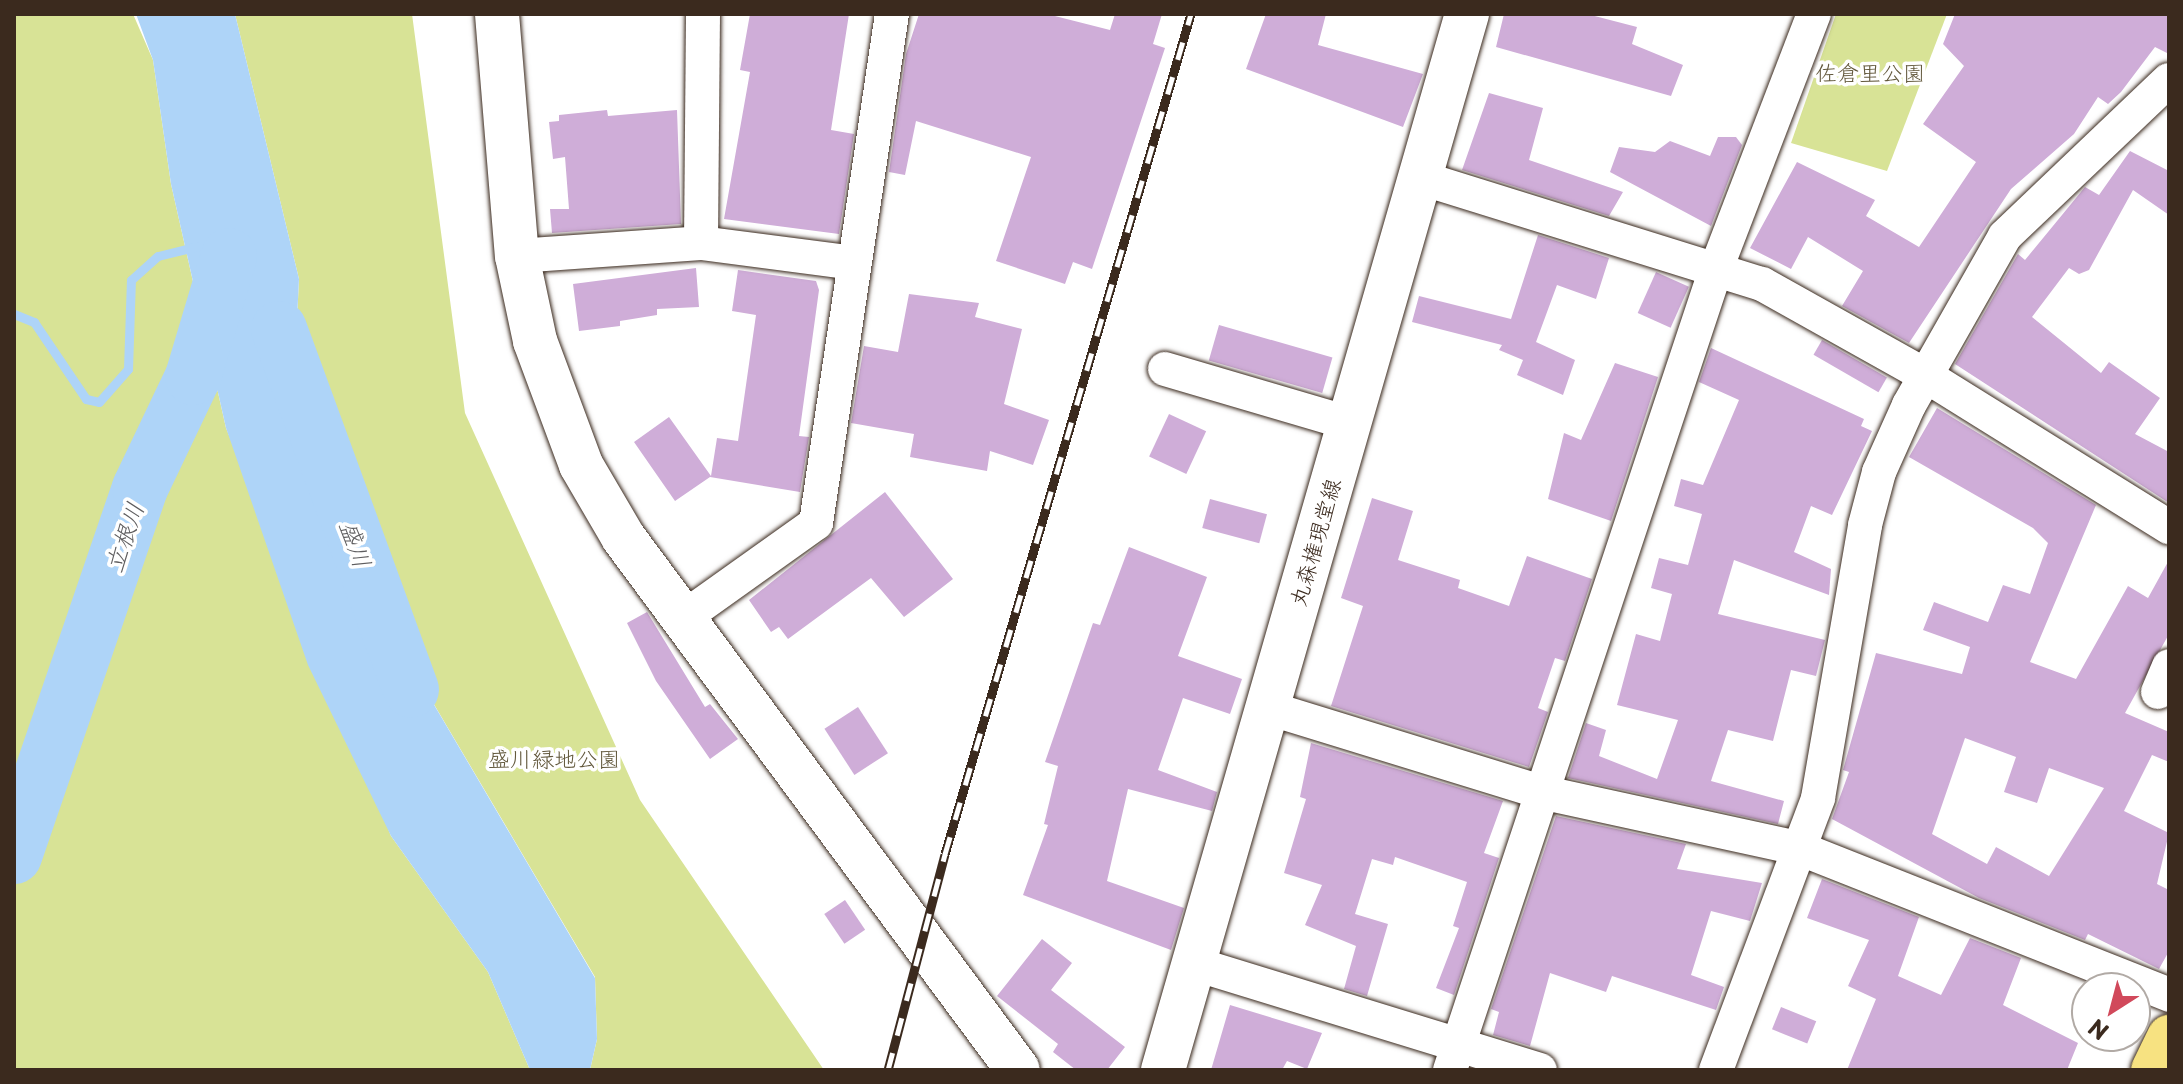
<!DOCTYPE html>
<meta charset="utf-8">
<style>
body{margin:0}
#map{position:relative;width:2183px;height:1084px;overflow:hidden;background:#fff;font-family:"Playpen Sans","Klee One",sans-serif}
div>[style]{position:absolute}
.green>*{inset:0;background:#d8e396}
.water>*{inset:0;background:#aed4f8}
.stream>*{height:9px;margin:-4.5px;padding:0 4.5px;transform-origin:4.5px;border-radius:4.5px;background:#aed4f8}
.river>*{height:56px;margin:-28px;padding:0 28px;transform-origin:28px;border-radius:28px;background:#aed4f8}
.building>*{inset:0;background:#cfadd8;transform-origin:0 0}
.roads{filter:drop-shadow(0 0 2px #3b2a1e) drop-shadow(0 0 2px #3b2a1e)}
.minor>*{height:34px;margin:-17px;padding:0 17px;transform-origin:17px;border-radius:17px;background:#fff}
.tertiary>*{height:44px;margin:-22px;padding:0 22px;transform-origin:22px;border-radius:22px;background:#fff}
.secondary>*{height:44px;margin:-22px;padding:0 22px;transform-origin:22px;border-radius:22px;background:#fff}
.trunk>*{height:44px;margin:-22px;padding:0 22px;transform-origin:22px;border-radius:22px;background:#f7e281}
.rail>*{height:9px;margin-top:-4.5px;transform-origin:0;background:repeating-linear-gradient(90deg,#fff 0 18px,#3b2a1e 0 36px);box-sizing:border-box;border-block:2px solid #3b2a1e}
span{translate:-50% -50%;white-space:nowrap;text-align:center;line-height:1.15;-webkit-text-stroke:7px #fff;paint-order:stroke}
.park-label{font-size:22px;color:#62583c}
.street-label{font-size:22px;color:#3b2a1e}
.water-label{font-size:24px;color:#5e5d5f;font-style:italic}
.frame{position:absolute;inset:0;border:16px solid #3b2a1e;pointer-events:none}
.north{position:absolute;left:2071px;top:972px;width:80px;height:80px;box-sizing:border-box;background:#fff;border:2px solid #b1aaa5;border-radius:50%;rotate:216deg;font-size:22px;font-weight:700;line-height:32px;text-align:center;color:#3b2a1e}
.north::after{content:'';display:block;margin:auto;width:28px;height:36px;background:#d1495b;clip-path:polygon(50% 0,100% 100%,50% 72%,0 100%)}
</style>
<div id="map">
<div class="green">
<i style="clip-path:polygon(14px 14px,133px 14px,153px 60px,171px 184px,226px 428px,391px 836px,488px 972px,530px 1070px,15px 1070px)"></i>
<i style="clip-path:polygon(235px 14px,412px 14px,465px 413px,640px 800px,824px 1070px,590px 1070px,597px 1039px,595px 977px,360px 579px,318px 490px,296px 340px,299px 279px)"></i>
<i style="clip-path:polygon(1836px 14px,1947px 14px,1887px 171px,1791px 143px)"></i>
</div>
<div class="water">
<i style="clip-path:polygon(136px 14px,235px 14px,299px 279px,296px 340px,318px 490px,360px 579px,595px 978px,597px 1039px,590px 1070px,530px 1070px,488px 972px,391px 836px,308px 665px,226px 428px,171px 184px,153px 60px)"></i>
</div>
<div class="stream">
<i style="left:14px;top:314px;width:22px;rotate:22deg"></i>
<i style="left:34px;top:322px;width:93px;rotate:56deg"></i>
<i style="left:86px;top:399px;width:13px;rotate:13deg"></i>
<i style="left:99px;top:402px;width:44px;rotate:-48.7deg"></i>
<i style="left:128px;top:369px;width:89px;rotate:-88.1deg"></i>
<i style="left:131px;top:280px;width:36px;rotate:-42deg"></i>
<i style="left:158px;top:256px;width:41px;rotate:-14deg"></i>
</div>
<div class="river">
<i style="left:279px;top:329px;width:384px;rotate:69.9deg"></i>
<i style="left:14px;top:856px;width:389px;rotate:-71.1deg"></i>
<i style="left:140px;top:488px;width:123px;rotate:-64.5deg"></i>
<i style="left:193px;top:377px;width:126px;rotate:-73.4deg"></i>
</div>
<div class="building">
<i style="clip-path:polygon(750px 14px,849px 14px,831px 130px,854px 134px,839px 234px,724px 219px,750px 72px,740px 70px)"></i>
<i style="clip-path:polygon(919px 14px,1047px 14px,1110px 30px,1115px 14px,1162px 14px,1153px 44px,1165px 48px,1092px 269px,1073px 262px,1065px 284px,996px 261px,1031px 157px,916px 121px,905px 175px,889px 172px,906px 54px)"></i>
<i style="clip-path:polygon(1266px 14px,1326px 14px,1318px 45px,1423px 74px,1403px 127px,1246px 69px)"></i>
<i style="clip-path:polygon(1504px 14px,1587px 14px,1637px 27px,1632px 44px,1683px 65px,1671px 96px,1496px 47px)"></i>
<i style="clip-path:polygon(1955px 14px,2169px 14px,2169px 54px,2155px 47px,2121px 92px,2108px 104px,2098px 97px,2074px 134px,2011px 189px,1909px 343px,1842px 306px,1863px 271px,1808px 237px,1791px 269px,1750px 248px,1797px 162px,1875px 200px,1866px 216px,1919px 247px,1976px 162px,1923px 124px,1964px 66px,1943px 44px)"></i>
<i style="clip-path:polygon(1489px 93px,1543px 108px,1529px 160px,1623px 192px,1609px 216px,1462px 170px)"></i>
<i style="clip-path:polygon(607px 110px,608px 116px,677px 110px,681px 224px,552px 233px,550px 209px,569px 209px,565px 157px,553px 159px,549px 122px,559px 121px,559px 115px)"></i>
<i style="clip-path:polygon(1718px 137px,1736px 137px,1742px 145px,1711px 226px,1610px 172px,1619px 147px,1655px 152px,1670px 141px,1710px 156px)"></i>
<i style="clip-path:polygon(2130px 151px,2169px 171px,2169px 215px,2133px 190px,2089px 270px,2079px 274px,2069px 268px,2032px 317px,2101px 373px,2109px 362px,2160px 398px,2135px 434px,2169px 452px,2169px 503px,1955px 364px,2018px 254px,2025px 260px,2085px 187px,2099px 195px)"></i>
<i style="clip-path:polygon(1538px 235px,1609px 258px,1596px 299px,1557px 285px,1536px 342px,1575px 360px,1563px 395px,1517px 375px,1523px 360px,1499px 350px,1502px 345px,1412px 322px,1419px 296px,1511px 319px)"></i>
<i style="clip-path:polygon(696px 268px,699px 307px,657px 309px,657px 315px,620px 321px,620px 326px,579px 331px,573px 284px)"></i>
<i style="clip-path:polygon(738px 270px,816px 281px,819px 290px,799px 436px,809px 437px,800px 492px,710px 477px,675px 501px,634px 442px,669px 417px,711px 476px,717px 438px,738px 441px,756px 315px,732px 311px)"></i>
<i style="left:1656px;top:272px;width:36px;height:45px;rotate:24deg"></i>
<i style="clip-path:polygon(909px 294px,979px 303px,975px 317px,1022px 329px,1004px 404px,1049px 420px,1033px 465px,990px 451px,987px 471px,910px 457px,914px 434px,851px 423px,864px 346px,898px 352px)"></i>
<i style="left:1219px;top:325px;width:118px;height:37px;rotate:16deg"></i>
<i style="left:1822px;top:340px;width:75px;height:17px;rotate:30deg"></i>
<i style="clip-path:polygon(1711px 348px,1864px 419px,1861px 426px,1872px 431px,1832px 515px,1811px 506px,1794px 552px,1831px 569px,1829px 595px,1734px 560px,1718px 614px,1825px 640px,1816px 676px,1791px 670px,1773px 741px,1728px 730px,1711px 781px,1784px 801px,1778px 824px,1568px 778px,1586px 723px,1606px 730px,1599px 756px,1657px 779px,1678px 720px,1617px 705px,1636px 634px,1660px 641px,1672px 594px,1651px 588px,1659px 558px,1688px 565px,1702px 514px,1674px 506px,1681px 479px,1703px 485px,1739px 400px,1699px 382px)"></i>
<i style="clip-path:polygon(1615px 363px,1658px 377px,1611px 521px,1548px 499px,1564px 433px,1581px 440px)"></i>
<i style="clip-path:polygon(evenodd,1937px 408px,2096px 505px,2030px 662px,2076px 679px,2128px 586px,2148px 598px,2169px 560px,2169px 634px,2125px 713px,2169px 732px,2169px 762px,2152px 755px,2124px 811px,2169px 833px,2157px 884px,2169px 890px,2169px 951px,2159px 969px,2088px 934px,2085px 940px,1979px 898px,1832px 819px,1849px 772px,1843px 770px,1876px 653px,1962px 674px,1970px 647px,1923px 630px,1934px 602px,1988px 622px,2003px 585px,2030px 594px,2048px 543px,2033px 528px,1909px 457px,1937px 408px,1965px 738px,2016px 757px,2004px 792px,2037px 803px,2049px 768px,2104px 788px,2049px 876px,1996px 847px,1987px 864px,1932px 834px,1965px 738px)"></i>
<i style="left:1169px;top:414px;width:41px;height:47px;rotate:25deg"></i>
<i style="clip-path:polygon(885px 492px,953px 579px,904px 617px,871px 578px,788px 639px,779px 627px,771px 632px,749px 600px)"></i>
<i style="clip-path:polygon(1372px 498px,1413px 511px,1398px 560px,1460px 580px,1458px 588px,1509px 606px,1527px 556px,1592px 579px,1565px 661px,1555px 658px,1538px 708px,1548px 712px,1529px 767px,1331px 706px,1363px 606px,1341px 598px)"></i>
<i style="left:1210px;top:499px;width:59px;height:30px;rotate:15deg"></i>
<i style="clip-path:polygon(1129px 547px,1207px 577px,1178px 656px,1242px 679px,1230px 714px,1183px 698px,1158px 770px,1217px 792px,1212px 811px,1128px 789px,1107px 881px,1184px 908px,1171px 950px,1023px 895px,1048px 825px,1044px 824px,1058px 766px,1045px 762px,1093px 623px,1100px 625px)"></i>
<i style="clip-path:polygon(647px 612px,705px 707px,710px 704px,738px 739px,710px 759px,656px 681px,627px 623px)"></i>
<i style="left:858px;top:707px;width:55px;height:40px;rotate:57deg"></i>
<i style="clip-path:polygon(1311px 743px,1503px 801px,1484px 853px,1499px 858px,1454px 995px,1436px 988px,1459px 928px,1453px 926px,1467px 882px,1395px 857px,1393px 865px,1372px 859px,1355px 914px,1388px 924px,1367px 996px,1344px 989px,1356px 946px,1305px 925px,1322px 885px,1284px 873px,1306px 799px,1300px 797px)"></i>
<i style="clip-path:polygon(1556px 816px,1686px 844px,1677px 869px,1762px 883px,1750px 921px,1711px 911px,1691px 975px,1724px 987px,1716px 1010px,1612px 976px,1606px 992px,1550px 973px,1530px 1046px,1493px 1035px,1499px 1012px,1491px 1009px)"></i>
<i style="clip-path:polygon(1822px 879px,1919px 917px,1898px 976px,1941px 995px,1970px 938px,2021px 958px,2003px 1005px,2078px 1043px,2067px 1070px,1847px 1070px,1876px 999px,1848px 986px,1869px 940px,1807px 918px)"></i>
<i style="left:845px;top:900px;width:36px;height:25px;rotate:56deg"></i>
<i style="clip-path:polygon(1042px 939px,1072px 963px,1051px 990px,1125px 1047px,1107px 1070px,1076px 1070px,1053px 1052px,1058px 1044px,997px 996px)"></i>
<i style="clip-path:polygon(1230px 1005px,1322px 1033px,1307px 1069px,1287px 1061px,1282px 1070px,1211px 1070px)"></i>
<i style="left:1781px;top:1007px;width:38px;height:24px;rotate:22deg"></i>
</div>
<div class="roads">
<div class="minor">
<i style="left:1418px;top:177px;width:360px;rotate:17.3deg"></i>
<i style="left:1762px;top:284px;width:184px;rotate:29.2deg"></i>
<i style="left:1923px;top:374px;width:290px;rotate:31.9deg"></i>
<i style="left:701px;top:243px;width:229px;rotate:-89.5deg"></i>
<i style="left:517px;top:256px;width:184px;rotate:-4deg"></i>
<i style="left:701px;top:243px;width:154px;rotate:7.4deg"></i>
<i style="left:1165px;top:369px;width:192px;rotate:16.4deg"></i>
<i style="left:683px;top:618px;width:163px;rotate:-35.5deg"></i>
<i style="left:816px;top:523px;width:515px;rotate:-81.51deg"></i>
<i style="left:2158px;top:692px;width:28px;rotate:-67deg"></i>
<i style="left:1265px;top:707px;width:293px;rotate:17.1deg"></i>
<i style="left:1545px;top:793px;width:262px;rotate:12.3deg"></i>
<i style="left:1801px;top:849px;width:396px;rotate:21.6deg"></i>
<i style="left:1192px;top:963px;width:364px;rotate:17.1deg"></i>
<i style="left:1450px;top:1070px;width:844px;rotate:-71.63deg"></i>
<i style="left:1716px;top:269px;width:273px;rotate:-69deg"></i>
<i style="left:1716px;top:1070px;width:290px;rotate:-69.4deg"></i>
<i style="left:1818px;top:798px;width:277px;rotate:-80.2deg"></i>
<i style="left:1865px;top:525px;width:55px;rotate:-75.2deg"></i>
<i style="left:1879px;top:472px;width:73px;rotate:-65.9deg"></i>
<i style="left:1909px;top:405px;width:194px;rotate:-60.4deg"></i>
<i style="left:2005px;top:236px;width:226px;rotate:-43.6deg"></i>
</div>
<div class="tertiary">
<i style="left:497px;top:14px;width:243px;rotate:85.3deg"></i>
<i style="left:517px;top:256px;width:87px;rotate:78deg"></i>
<i style="left:535px;top:341px;width:132px;rotate:69.6deg"></i>
<i style="left:581px;top:465px;width:83px;rotate:59.7deg"></i>
<i style="left:623px;top:537px;width:663px;rotate:53.46deg"></i>
</div>
<div class="secondary">
<i style="left:1163px;top:1070px;width:1099px;rotate:-73.94deg"></i>
</div>
<div class="trunk">
<i style="left:2153px;top:1070px;width:37px;rotate:-64deg"></i>
</div>
</div>
<div class="rail">
<i style="left:888px;top:1070px;width:223px;rotate:-75.2deg"></i>
<i style="left:945px;top:854px;width:875px;rotate:-73.68deg"></i>
</div>
<div class="park-label">
<span style="left:1870px;top:72px">佐倉里公園</span>
<span style="left:554px;top:758px">盛川緑地公園</span>
</div>
<div class="street-label">
<span style="left:1314px;top:542px;rotate:-74deg">丸森権現堂線</span>
</div>
<div class="water-label">
<span style="left:124px;top:537px;rotate:-71deg">立根川</span>
<span style="left:356px;top:544px;rotate:70deg">盛川</span>
</div>
<div class="frame"></div>
<div class="north">N</div>
</div>
